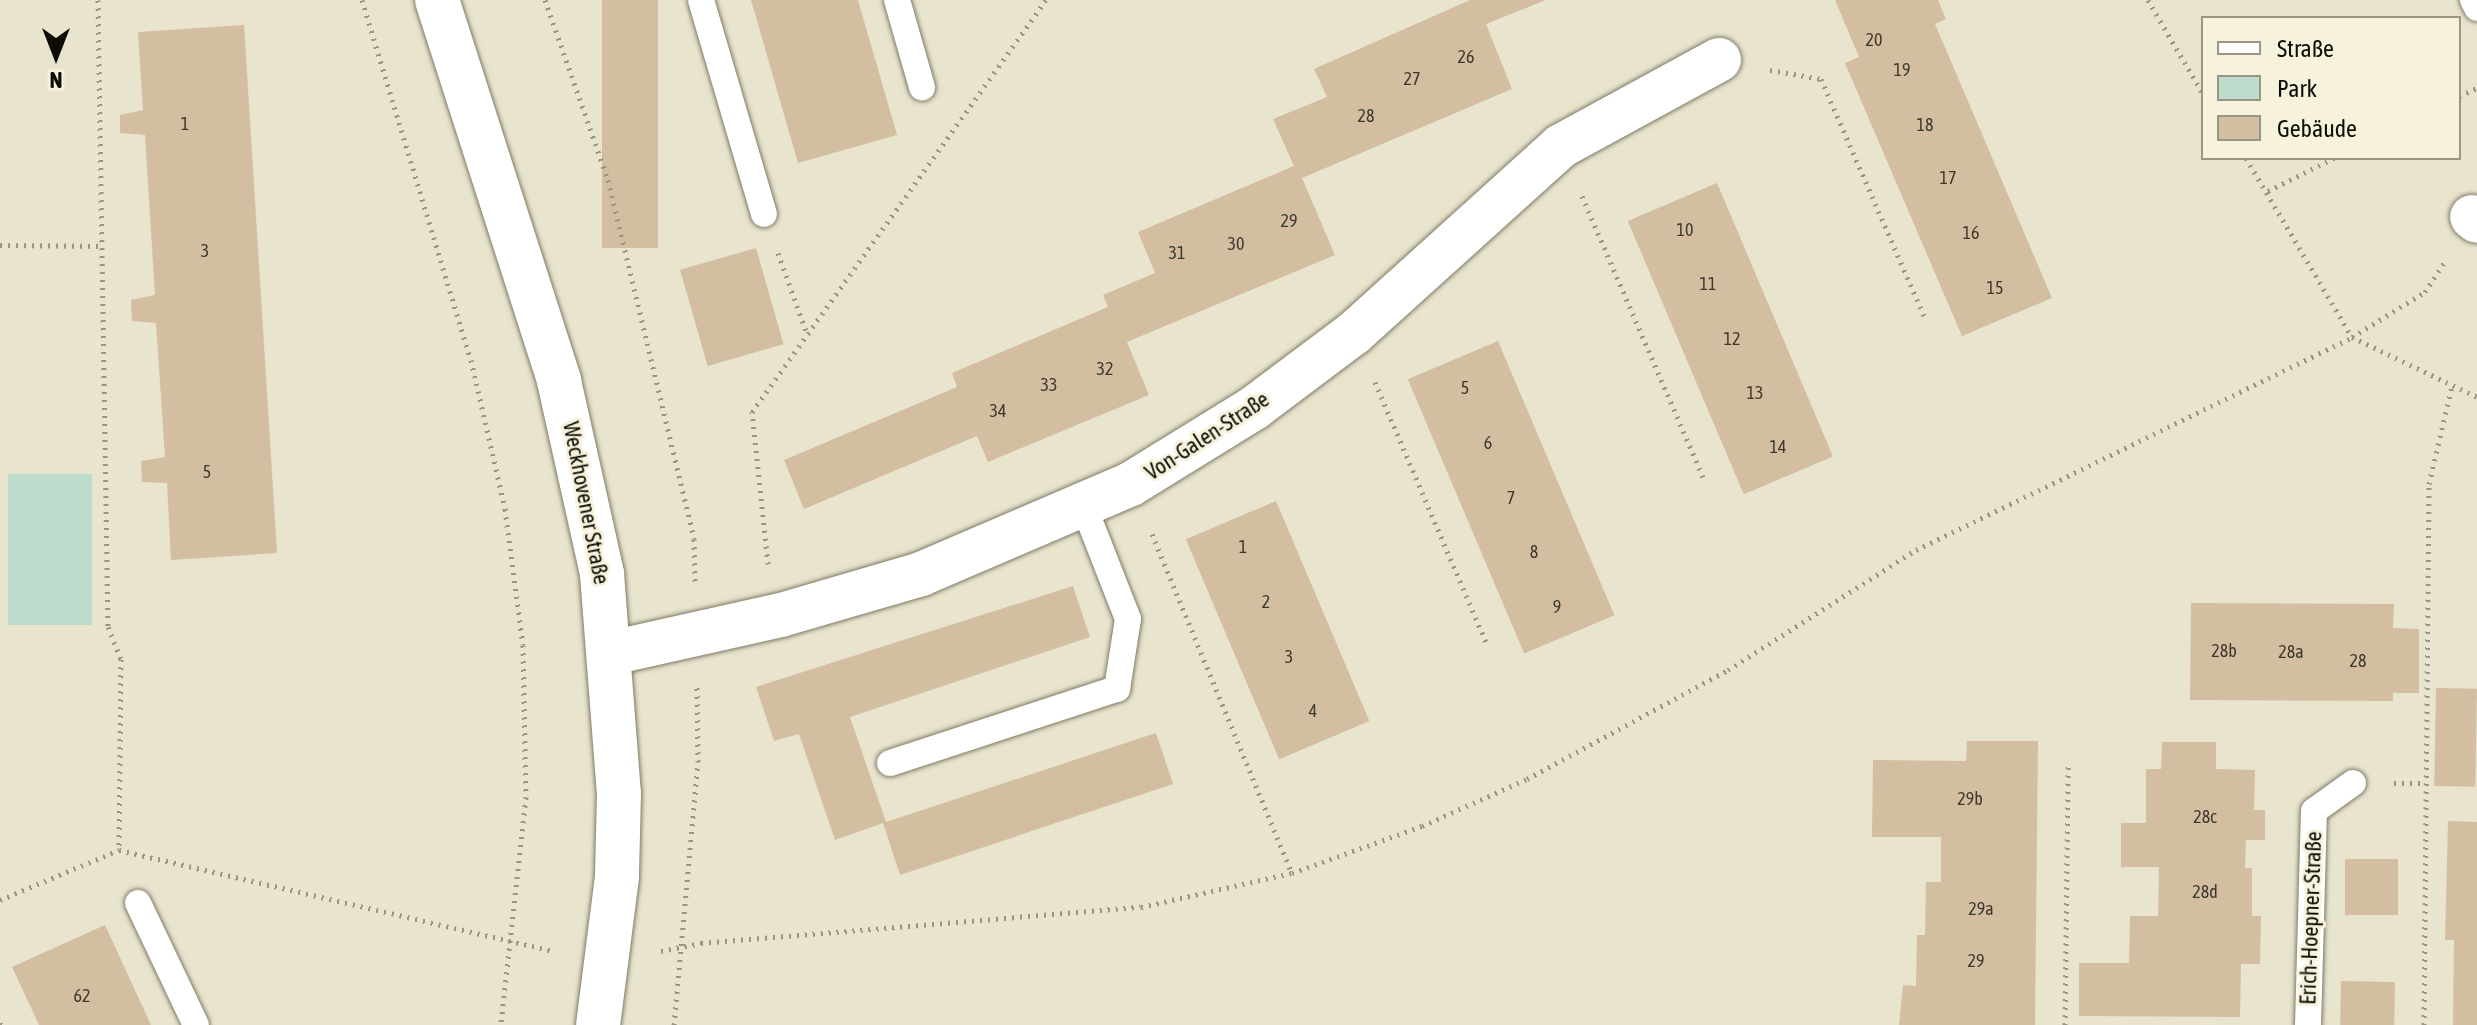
<!DOCTYPE html>
<meta charset="utf-8">
<style>
body{margin:0}
#map{position:relative;width:2477px;height:1025px;overflow:hidden;background:#e9e4ce;font-family:"Asap Condensed",sans-serif}
div>[style]{position:absolute}
.green>*{inset:0;background:#bbdccb;transform-origin:0 0}
.building>*{inset:0;background:#d3bea2;transform-origin:0 0}
.path>*{height:5px;margin-top:-2.5px;transform-origin:0;background:repeating-linear-gradient(90deg,#989584 0 2px,transparent 0 8px)}
.roads{filter:drop-shadow(0 0 2px #7f7b66) drop-shadow(0 0 2px #7f7b66)}
.service>*{height:26px;margin:-13px;padding:0 13px;transform-origin:13px;border-radius:13px;background:#fff}
.minor>*{height:44px;margin:-22px;padding:0 22px;transform-origin:22px;border-radius:22px;background:#fff}
span{translate:-50% -50%;white-space:nowrap;text-align:center;line-height:1.15;-webkit-text-stroke:6px #f6f2db;paint-order:stroke}
.number-label{font-size:18px;color:#3f382d}
.number-label span{-webkit-text-stroke-width:0}
.street-label{font-size:22px;color:#0e0c06}
.legend{position:absolute;left:2201px;top:16px;width:260px;height:144px;box-sizing:border-box;background:#f6f2db;border:2px solid #999686;margin:0;padding:10px 14px;list-style:none;font-size:24px;color:#0e0c06}
.legend li{display:flex;align-items:center;gap:16px;height:40px}
.legend b{width:40px;border:2px solid #999686}
.north{position:absolute;left:16px;top:16px;width:80px;height:80px;-webkit-text-stroke:6px #f6f2db;paint-order:stroke;rotate:180deg;font-size:22px;font-weight:700;line-height:32px;text-align:center;color:#0e0c06}
.north::after{content:'';display:block;margin:auto;width:28px;height:36px;background:#0e0c06;clip-path:polygon(50% 0,100% 100%,50% 72%,0 100%)}
</style>
<div id="map">
<div class="green">
<i style="left:8px;top:474px;width:84px;height:151px"></i>
</div>
<div class="building">
<i style="left:602px;top:0;width:56px;height:248px"></i>
<i style="clip-path:polygon(751px 0,858px 0,897px 135px,798px 163px)"></i>
<i style="clip-path:polygon(1470px 0,1546px 0,1486px 24px,1512px 89px,1302px 178px,1335px 255px,1127px 342px,1149px 395px,988px 462px,977px 436px,804px 509px,784px 460px,957px 387px,952px 373px,1108px 307px,1103px 295px,1155px 273px,1138px 232px,1294px 166px,1273px 119px,1327px 97px,1314px 69px)"></i>
<i style="clip-path:polygon(1835px 0,1938px 0,1946px 19px,1935px 24px,2052px 298px,1962px 336px,1845px 63px,1859px 57px)"></i>
<i style="clip-path:polygon(244px 25px,277px 553px,171px 560px,167px 483px,142px 482px,141px 461px,165px 457px,156px 323px,132px 321px,131px 300px,155px 295px,145px 135px,120px 133px,120px 115px,143px 110px,138px 32px)"></i>
<i style="left:1717px;top:183px;width:297px;height:97px;rotate:67deg"></i>
<i style="left:756px;top:248px;width:100px;height:79px;rotate:74deg"></i>
<i style="left:1498px;top:341px;width:298px;height:98px;rotate:67deg"></i>
<i style="left:1276px;top:501px;width:239px;height:98px;rotate:67deg"></i>
<i style="clip-path:polygon(1073px 586px,1090px 637px,850px 717px,886px 822px,1156px 733px,1173px 784px,900px 875px,883px 823px,835px 840px,799px 734px,774px 741px,756px 687px)"></i>
<i style="clip-path:polygon(2191px 603px,2394px 604px,2393px 628px,2419px 629px,2419px 693px,2393px 693px,2393px 701px,2190px 700px)"></i>
<i style="left:2436px;top:688px;width:41px;height:98px;rotate:1deg"></i>
<i style="clip-path:polygon(1967px 741px,2038px 741px,2035px 1025px,1899px 1025px,1903px 985px,1916px 986px,1917px 935px,1925px 935px,1926px 882px,1941px 882px,1941px 837px,1872px 837px,1873px 760px,1966px 761px)"></i>
<i style="clip-path:polygon(2162px 742px,2216px 742px,2216px 769px,2255px 770px,2254px 810px,2265px 810px,2265px 840px,2246px 840px,2245px 868px,2252px 868px,2252px 916px,2261px 916px,2260px 964px,2241px 964px,2240px 1017px,2079px 1016px,2079px 963px,2129px 963px,2130px 916px,2158px 916px,2159px 867px,2121px 867px,2121px 823px,2146px 823px,2146px 769px,2161px 769px)"></i>
<i style="clip-path:polygon(2448px 821px,2477px 822px,2477px 1025px,2453px 1025px,2454px 940px,2445px 940px)"></i>
<i style="left:2345px;top:859px;width:53px;height:56px"></i>
<i style="clip-path:polygon(105px 925px,151px 1025px,39px 1025px,12px 967px)"></i>
<i style="left:2341px;top:981px;width:54px;height:44px;rotate:1deg"></i>
</div>
<div class="path">
<i style="left:98px;top:0;width:627px;rotate:89.09deg"></i>
<i style="left:108px;top:627px;width:35px;rotate:68deg"></i>
<i style="left:121px;top:659px;width:191px;rotate:90.6deg"></i>
<i style="left:362px;top:0;width:376px;rotate:73.2deg"></i>
<i style="left:471px;top:360px;width:153px;rotate:77.1deg"></i>
<i style="left:505px;top:509px;width:137px;rotate:82.5deg"></i>
<i style="left:523px;top:645px;width:152px;rotate:88.9deg"></i>
<i style="left:526px;top:797px;width:229px;rotate:96.3deg"></i>
<i style="left:545px;top:0;width:191px;rotate:70.7deg"></i>
<i style="left:608px;top:180px;width:369px;rotate:76.5deg"></i>
<i style="left:694px;top:539px;width:42px;rotate:88.6deg"></i>
<i style="left:2148px;top:0;width:109px;rotate:59.7deg"></i>
<i style="left:1770px;top:70px;width:52px;rotate:10deg"></i>
<i style="left:1821px;top:79px;width:263px;rotate:66.5deg"></i>
<i style="left:2459px;top:96px;width:20px;rotate:-24deg"></i>
<i style="left:2246px;top:158px;width:208px;rotate:59.4deg"></i>
<i style="left:2352px;top:337px;width:139px;rotate:25.6deg"></i>
<i style="left:2268px;top:191px;width:74px;rotate:-26.6deg"></i>
<i style="left:1582px;top:196px;width:310px;rotate:66.7deg"></i>
<i style="left:0;top:245px;width:102px;rotate:0.6deg"></i>
<i style="left:778px;top:253px;width:86px;rotate:70.3deg"></i>
<i style="left:1375px;top:382px;width:283px;rotate:66.9deg"></i>
<i style="left:1152px;top:534px;width:367px;rotate:67.6deg"></i>
<i style="left:768px;top:564px;width:153px;rotate:-96deg"></i>
<i style="left:752px;top:412px;width:506px;rotate:-54.49deg"></i>
<i style="left:2394px;top:783px;width:31px"></i>
<i style="left:0;top:900px;width:129px;rotate:-22.8deg"></i>
<i style="left:119px;top:850px;width:446px;rotate:13.1deg"></i>
<i style="left:661px;top:951px;width:41px;rotate:-11.3deg"></i>
<i style="left:701px;top:943px;width:441px;rotate:-4.7deg"></i>
<i style="left:1141px;top:907px;width:155px;rotate:-12.7deg"></i>
<i style="left:1292px;top:873px;width:138px;rotate:-19.9deg"></i>
<i style="left:1422px;top:826px;width:115px;rotate:-24.1deg"></i>
<i style="left:1527px;top:779px;width:229px;rotate:-28.5deg"></i>
<i style="left:1728px;top:670px;width:223px;rotate:-32.6deg"></i>
<i style="left:1916px;top:550px;width:485px;rotate:-26deg"></i>
<i style="left:2352px;top:337px;width:86px;rotate:-31.7deg"></i>
<i style="left:2425px;top:292px;width:37px;rotate:-57deg"></i>
<i style="left:0;top:1023px;width:2px;rotate:63deg"></i>
<i style="left:674px;top:1025px;width:264px;rotate:-84.8deg"></i>
<i style="left:698px;top:762px;width:75px;rotate:-90.8deg"></i>
<i style="left:2065px;top:1025px;width:259px;rotate:-89.3deg"></i>
<i style="left:2424px;top:1025px;width:541px;rotate:-89.47deg"></i>
<i style="left:2429px;top:484px;width:101px;rotate:-76.8deg"></i>
</div>
<div class="roads">
<div class="service">
<i style="left:701px;top:0;width:223px;rotate:73.6deg"></i>
<i style="left:897px;top:0;width:91px;rotate:74deg"></i>
<i style="left:2473px;top:0;width:9px;rotate:63deg"></i>
<i style="left:890px;top:763px;width:239px;rotate:-18.1deg"></i>
<i style="left:1117px;top:689px;width:71px;rotate:-81.1deg"></i>
<i style="left:1128px;top:619px;width:120px;rotate:-111.4deg"></i>
<i style="left:138px;top:903px;width:135px;rotate:64.6deg"></i>
<i style="left:2308px;top:1025px;width:214px;rotate:-88.4deg"></i>
<i style="left:2314px;top:811px;width:48px;rotate:-35.7deg"></i>
</div>
<div class="minor">
<i style="left:437px;top:0;width:400px;rotate:72.2deg"></i>
<i style="left:559px;top:381px;width:198px;rotate:77.4deg"></i>
<i style="left:602px;top:574px;width:220px;rotate:85.6deg"></i>
<i style="left:619px;top:793px;width:84px;rotate:91.4deg"></i>
<i style="left:617px;top:877px;width:149px;rotate:97.3deg"></i>
<i style="left:2472px;top:217px;width:6px;rotate:39deg"></i>
<i style="left:611px;top:653px;width:174px;rotate:-12.6deg"></i>
<i style="left:781px;top:615px;width:146px;rotate:-16.3deg"></i>
<i style="left:921px;top:574px;width:228px;rotate:-23.2deg"></i>
<i style="left:1131px;top:484px;width:145px;rotate:-31.7deg"></i>
<i style="left:1254px;top:408px;width:125px;rotate:-36.9deg"></i>
<i style="left:1354px;top:333px;width:279px;rotate:-42.1deg"></i>
<i style="left:1561px;top:146px;width:180px;rotate:-28.6deg"></i>
</div>
</div>
<div class="number-label">
<span style="left:1874px;top:40px">20</span>
<span style="left:1466px;top:57px">26</span>
<span style="left:1902px;top:70px">19</span>
<span style="left:1412px;top:79px">27</span>
<span style="left:1366px;top:116px">28</span>
<span style="left:185px;top:124px">1</span>
<span style="left:1925px;top:125px">18</span>
<span style="left:1948px;top:178px">17</span>
<span style="left:1289px;top:221px">29</span>
<span style="left:1685px;top:230px">10</span>
<span style="left:1971px;top:233px">16</span>
<span style="left:1236px;top:244px">30</span>
<span style="left:205px;top:251px">3</span>
<span style="left:1177px;top:253px">31</span>
<span style="left:1708px;top:284px">11</span>
<span style="left:1995px;top:288px">15</span>
<span style="left:1732px;top:339px">12</span>
<span style="left:1105px;top:369px">32</span>
<span style="left:1049px;top:385px">33</span>
<span style="left:1465px;top:388px">5</span>
<span style="left:1755px;top:393px">13</span>
<span style="left:998px;top:411px">34</span>
<span style="left:1488px;top:443px">6</span>
<span style="left:1778px;top:447px">14</span>
<span style="left:207px;top:472px">5</span>
<span style="left:1511px;top:498px">7</span>
<span style="left:1243px;top:547px">1</span>
<span style="left:1534px;top:552px">8</span>
<span style="left:1266px;top:602px">2</span>
<span style="left:1557px;top:607px">9</span>
<span style="left:2224px;top:651px">28b</span>
<span style="left:2291px;top:652px">28a</span>
<span style="left:1289px;top:657px">3</span>
<span style="left:2358px;top:661px">28</span>
<span style="left:1313px;top:711px">4</span>
<span style="left:1970px;top:799px">29b</span>
<span style="left:2205px;top:817px">28c</span>
<span style="left:2205px;top:892px">28d</span>
<span style="left:1981px;top:909px">29a</span>
<span style="left:1976px;top:961px">29</span>
<span style="left:82px;top:996px">62</span>
</div>
<div class="street-label">
<span style="left:1207px;top:436px;rotate:-33deg">Von-Galen-Straße</span>
<span style="left:586px;top:503px;rotate:79deg">Weckhovener Straße</span>
<span style="left:2311px;top:918px;rotate:-88deg">Erich-Hoepner-Straße</span>
</div>
<ul class="legend">
<li><b style="height:10px;background:#fff"></b>Straße</li>
<li><b style="height:22px;background:#bbdccb"></b>Park</li>
<li><b style="height:22px;background:#d3bea2"></b>Gebäude</li>
</ul>
<div class="north">N</div>
</div>
